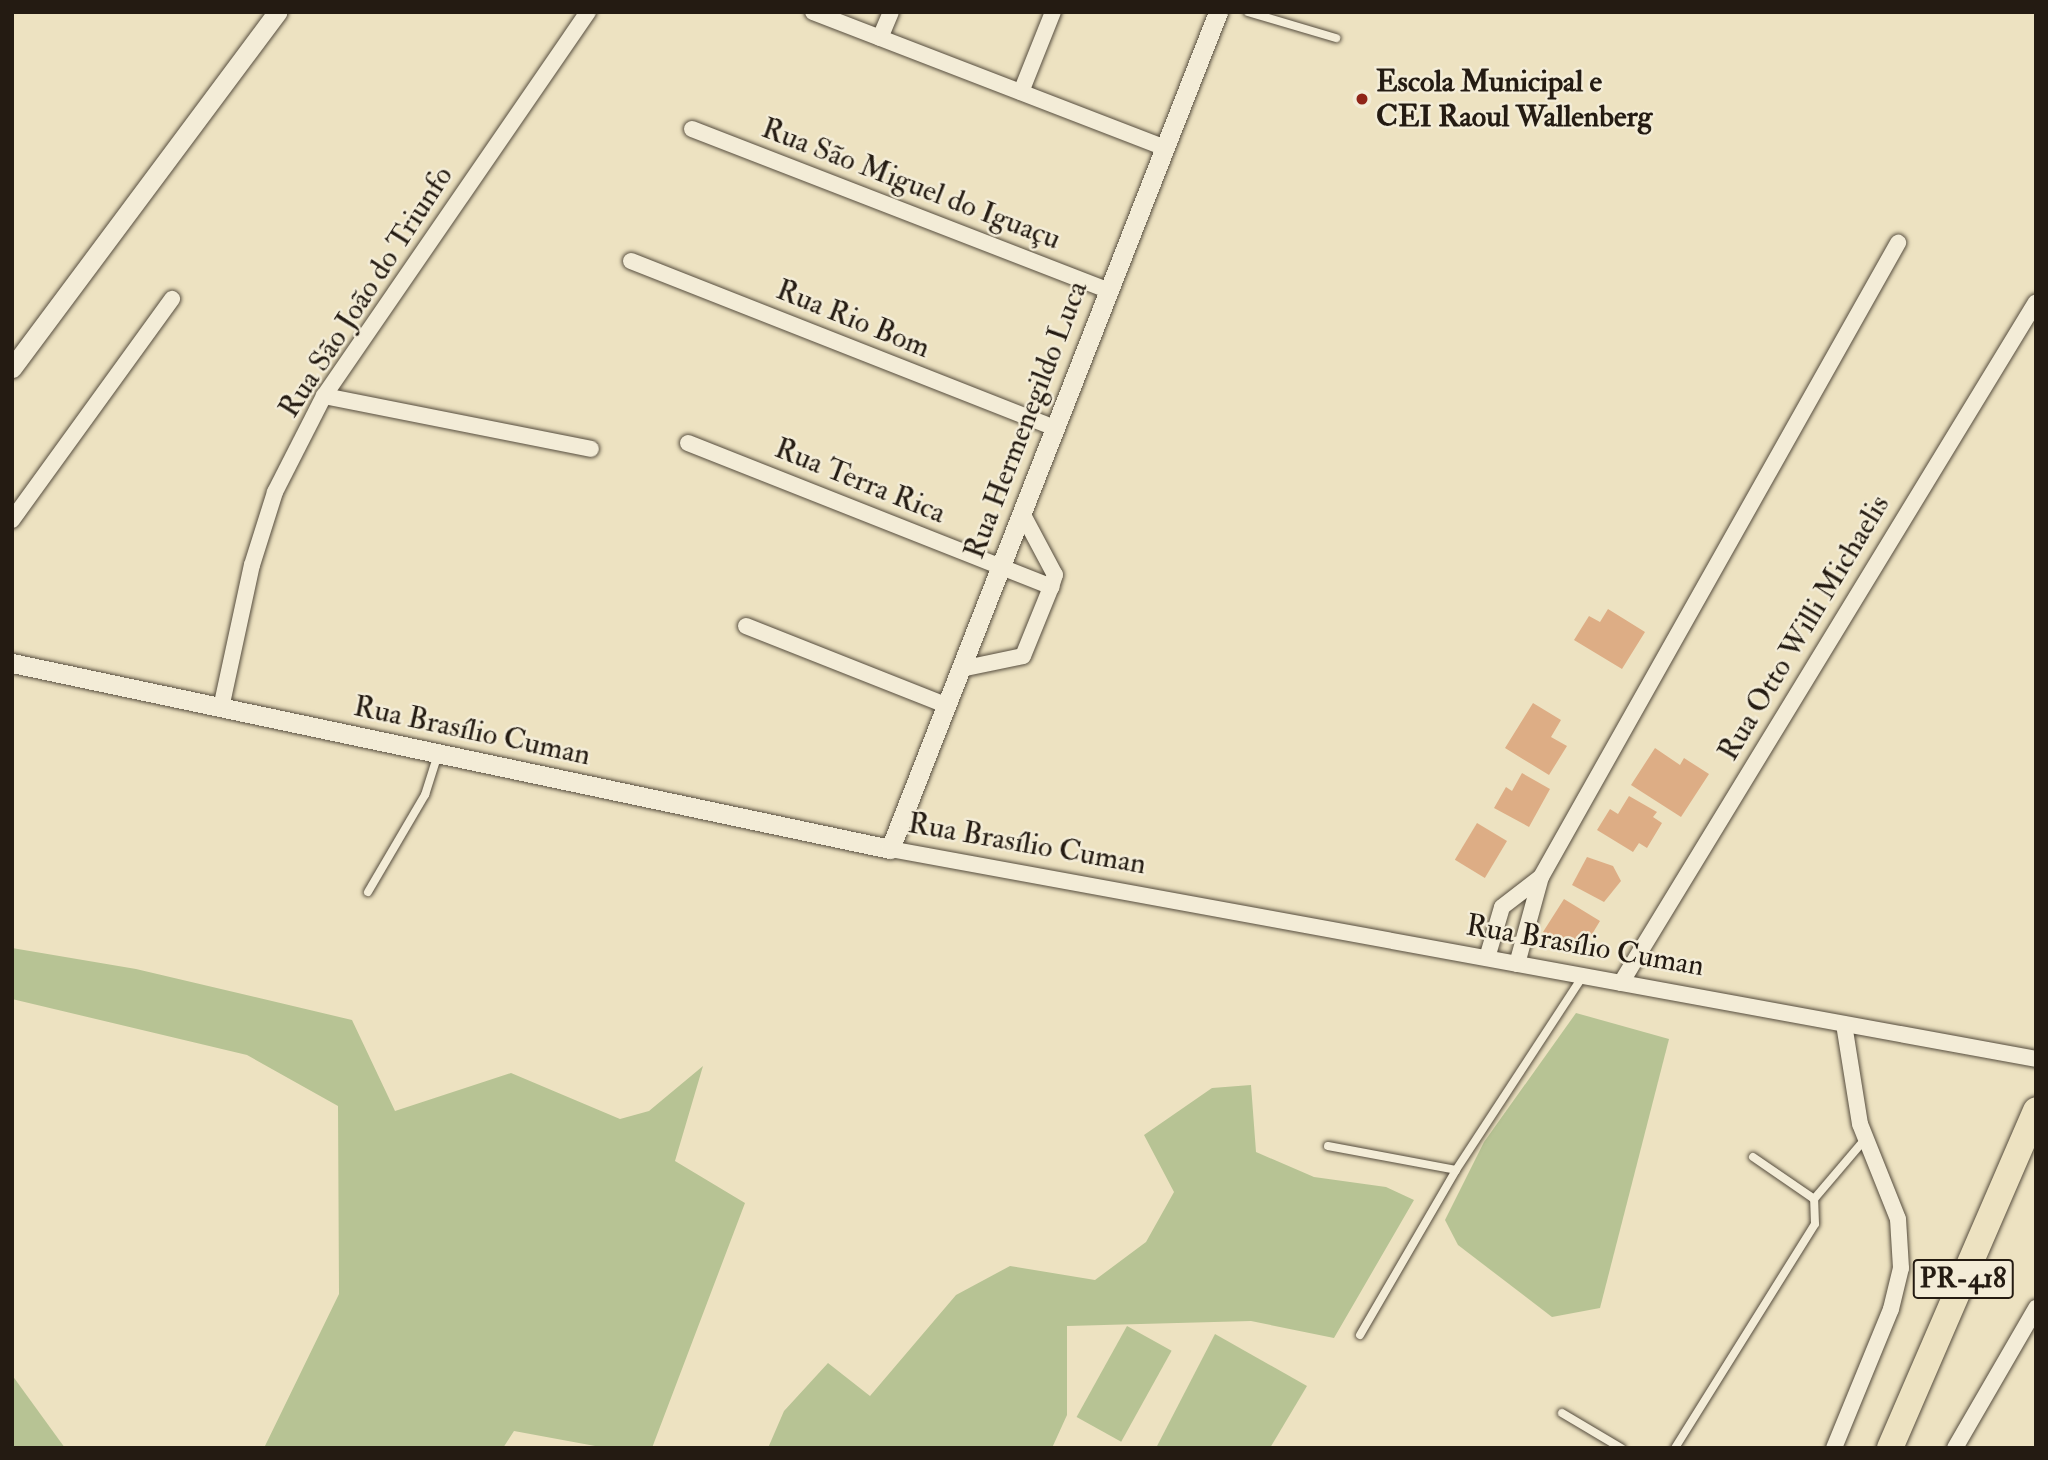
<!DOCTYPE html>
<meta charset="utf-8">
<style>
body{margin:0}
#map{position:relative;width:2048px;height:1460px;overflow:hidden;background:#ede2c1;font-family:"IM FELL Double Pica",serif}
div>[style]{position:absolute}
.green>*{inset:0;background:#b7c394;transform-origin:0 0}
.building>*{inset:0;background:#ddad85;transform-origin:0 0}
.roads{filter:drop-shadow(0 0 2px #564d3e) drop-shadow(0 0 2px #564d3e)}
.service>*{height:8px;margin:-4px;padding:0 4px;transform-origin:4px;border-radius:4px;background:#f3ecd7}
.minor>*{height:16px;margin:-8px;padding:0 8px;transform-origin:8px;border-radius:8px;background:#f3ecd7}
.tertiary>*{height:19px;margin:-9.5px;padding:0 9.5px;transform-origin:9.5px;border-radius:9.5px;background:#f3ecd7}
.trunk>*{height:26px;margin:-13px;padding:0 13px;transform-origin:13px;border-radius:13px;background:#ede2c1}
.dots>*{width:19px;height:19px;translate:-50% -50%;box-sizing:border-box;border:4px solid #f3ecd7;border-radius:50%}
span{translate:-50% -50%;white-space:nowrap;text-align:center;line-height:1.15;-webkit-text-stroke:5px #f3ecd7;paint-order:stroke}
.shield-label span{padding:2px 5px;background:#f3ecd7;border:2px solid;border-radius:5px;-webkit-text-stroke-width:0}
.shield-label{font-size:28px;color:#241b12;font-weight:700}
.poi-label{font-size:30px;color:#241b12;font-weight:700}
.left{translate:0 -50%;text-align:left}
.street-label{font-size:30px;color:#241b12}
.frame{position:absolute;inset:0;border:14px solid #241b12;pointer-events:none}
</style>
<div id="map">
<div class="green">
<i style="clip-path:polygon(12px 948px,136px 969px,352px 1020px,395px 1111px,511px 1073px,620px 1119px,649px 1111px,703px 1066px,675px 1161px,745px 1203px,652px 1448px,606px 1448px,514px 1431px,503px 1448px,264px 1448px,339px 1294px,338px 1106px,247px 1055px,12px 999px)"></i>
<i style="clip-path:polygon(1576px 1013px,1669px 1039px,1600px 1308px,1552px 1317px,1458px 1245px,1445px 1220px,1484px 1142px)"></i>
<i style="clip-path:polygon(1251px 1085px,1256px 1152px,1314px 1177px,1386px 1187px,1414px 1200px,1334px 1338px,1251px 1321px,1067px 1326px,1067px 1415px,1052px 1448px,768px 1448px,784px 1411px,828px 1363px,870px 1396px,956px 1295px,1010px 1266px,1095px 1280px,1146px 1242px,1174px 1192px,1144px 1135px,1212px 1088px)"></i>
<i style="left:1127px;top:1326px;width:51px;height:104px;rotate:29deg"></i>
<i style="clip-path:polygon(1215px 1334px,1307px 1386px,1270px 1448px,1156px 1448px)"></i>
<i style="clip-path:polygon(12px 1375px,65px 1448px,12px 1448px)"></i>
</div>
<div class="building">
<i style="clip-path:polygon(1608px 609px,1645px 632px,1622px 669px,1574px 640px,1589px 616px,1600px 622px)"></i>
<i style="clip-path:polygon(1533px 703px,1561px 720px,1551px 737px,1567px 746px,1549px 775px,1505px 748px)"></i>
<i style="clip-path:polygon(1655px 748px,1680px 765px,1684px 758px,1709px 774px,1681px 817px,1631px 785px)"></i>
<i style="clip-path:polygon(1522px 773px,1550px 789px,1529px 827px,1494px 808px,1506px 787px,1512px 791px)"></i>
<i style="clip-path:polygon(1629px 796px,1657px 812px,1653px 817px,1662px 823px,1647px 848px,1639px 843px,1633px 852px,1597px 830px,1610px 809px,1618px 814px)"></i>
<i style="left:1477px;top:823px;width:35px;height:43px;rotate:31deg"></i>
<i style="clip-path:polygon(1587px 857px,1613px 866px,1621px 881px,1604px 902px,1572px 885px)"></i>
<i style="clip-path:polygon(1564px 899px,1600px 921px,1583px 949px,1564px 937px,1561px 943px,1543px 932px)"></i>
</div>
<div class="roads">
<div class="service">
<i style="left:1248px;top:12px;width:92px;rotate:16.5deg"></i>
<i style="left:368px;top:892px;width:113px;rotate:-59.6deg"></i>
<i style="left:425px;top:795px;width:43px;rotate:-72.4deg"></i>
<i style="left:1328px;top:1146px;width:130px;rotate:10.6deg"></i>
<i style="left:1753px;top:1157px;width:74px;rotate:34.5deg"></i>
<i style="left:1360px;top:1335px;width:191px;rotate:-59.8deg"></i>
<i style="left:1456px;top:1170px;width:232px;rotate:-56.8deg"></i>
<i style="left:1562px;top:1413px;width:69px;rotate:30.7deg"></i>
<i style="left:1675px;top:1448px;width:264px;rotate:-58deg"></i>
<i style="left:1815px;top:1224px;width:25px;rotate:-92deg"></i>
<i style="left:1814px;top:1199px;width:79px;rotate:-49.6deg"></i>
</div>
<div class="minor">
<i style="left:813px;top:12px;width:377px;rotate:21.1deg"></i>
<i style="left:880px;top:38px;width:28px;rotate:-67deg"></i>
<i style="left:1021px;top:92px;width:86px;rotate:-68.2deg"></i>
<i style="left:692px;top:129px;width:447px;rotate:21.2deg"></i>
<i style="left:631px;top:261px;width:456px;rotate:21.5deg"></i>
<i style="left:324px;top:396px;width:272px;rotate:11.2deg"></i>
<i style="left:688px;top:443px;width:391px;rotate:21.6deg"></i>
<i style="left:12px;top:520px;width:273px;rotate:-54.1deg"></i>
<i style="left:746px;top:626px;width:215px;rotate:21.6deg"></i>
<i style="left:961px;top:669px;width:63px;rotate:-11.8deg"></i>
<i style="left:1023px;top:656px;width:74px;rotate:-67.9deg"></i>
<i style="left:1051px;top:587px;width:13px;rotate:-72deg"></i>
<i style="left:1055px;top:575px;width:70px;rotate:-118deg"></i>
<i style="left:221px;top:708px;width:146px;rotate:-77.8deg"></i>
<i style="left:252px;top:565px;width:77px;rotate:-72.5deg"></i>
<i style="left:275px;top:492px;width:108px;rotate:-63deg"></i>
<i style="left:324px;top:396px;width:466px;rotate:-55.5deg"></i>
<i style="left:890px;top:849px;width:1165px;rotate:10.38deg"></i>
<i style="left:1487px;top:958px;width:53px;rotate:-73.6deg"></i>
<i style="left:1502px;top:907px;width:49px;rotate:-37.6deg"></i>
<i style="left:1517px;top:964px;width:90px;rotate:-74.6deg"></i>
<i style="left:1541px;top:877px;width:728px;rotate:-60.62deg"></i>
<i style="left:1621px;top:983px;width:797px;rotate:-58.64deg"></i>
<i style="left:1834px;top:1448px;width:150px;rotate:-67.7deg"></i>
<i style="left:1891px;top:1309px;width:42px;rotate:-76.3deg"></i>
<i style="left:1901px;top:1268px;width:49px;rotate:-93.5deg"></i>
<i style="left:1898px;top:1219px;width:102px;rotate:-111.8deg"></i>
<i style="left:1860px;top:1124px;width:101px;rotate:-99.1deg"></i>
<i style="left:1955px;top:1448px;width:162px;rotate:-59.9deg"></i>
</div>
<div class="tertiary">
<i style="left:12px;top:368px;width:444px;rotate:-53.3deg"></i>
<i style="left:12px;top:663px;width:897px;rotate:11.96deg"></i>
<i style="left:890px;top:849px;width:899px;rotate:-68.6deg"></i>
</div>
<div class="trunk">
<i style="left:1890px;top:1448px;width:368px;rotate:-66.6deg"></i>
</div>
</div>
<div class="dots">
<i style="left:1362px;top:99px;background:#8f2418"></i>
</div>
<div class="shield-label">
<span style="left:1963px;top:1279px">PR-418</span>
</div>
<div class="poi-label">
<span class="left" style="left:1376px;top:99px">Escola Municipal e<br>CEI Raoul Wallenberg</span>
</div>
<div class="street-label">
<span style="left:911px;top:184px;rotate:21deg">Rua São Miguel do Iguaçu</span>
<span style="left:366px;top:292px;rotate:-57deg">Rua São João do Triunfo</span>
<span style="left:853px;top:319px;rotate:22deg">Rua Rio Bom</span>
<span style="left:1026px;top:420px;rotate:-69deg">Rua Hermenegildo Luca</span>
<span style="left:860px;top:481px;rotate:22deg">Rua Terra Rica</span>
<span style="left:1804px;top:628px;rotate:-59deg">Rua Otto Willi Michaelis</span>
<span style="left:472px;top:731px;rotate:12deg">Rua Brasílio Cuman</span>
<span style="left:1027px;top:844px;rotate:10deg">Rua Brasílio Cuman</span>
<span style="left:1585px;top:946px;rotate:10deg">Rua Brasílio Cuman</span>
</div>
<div class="frame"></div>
</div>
